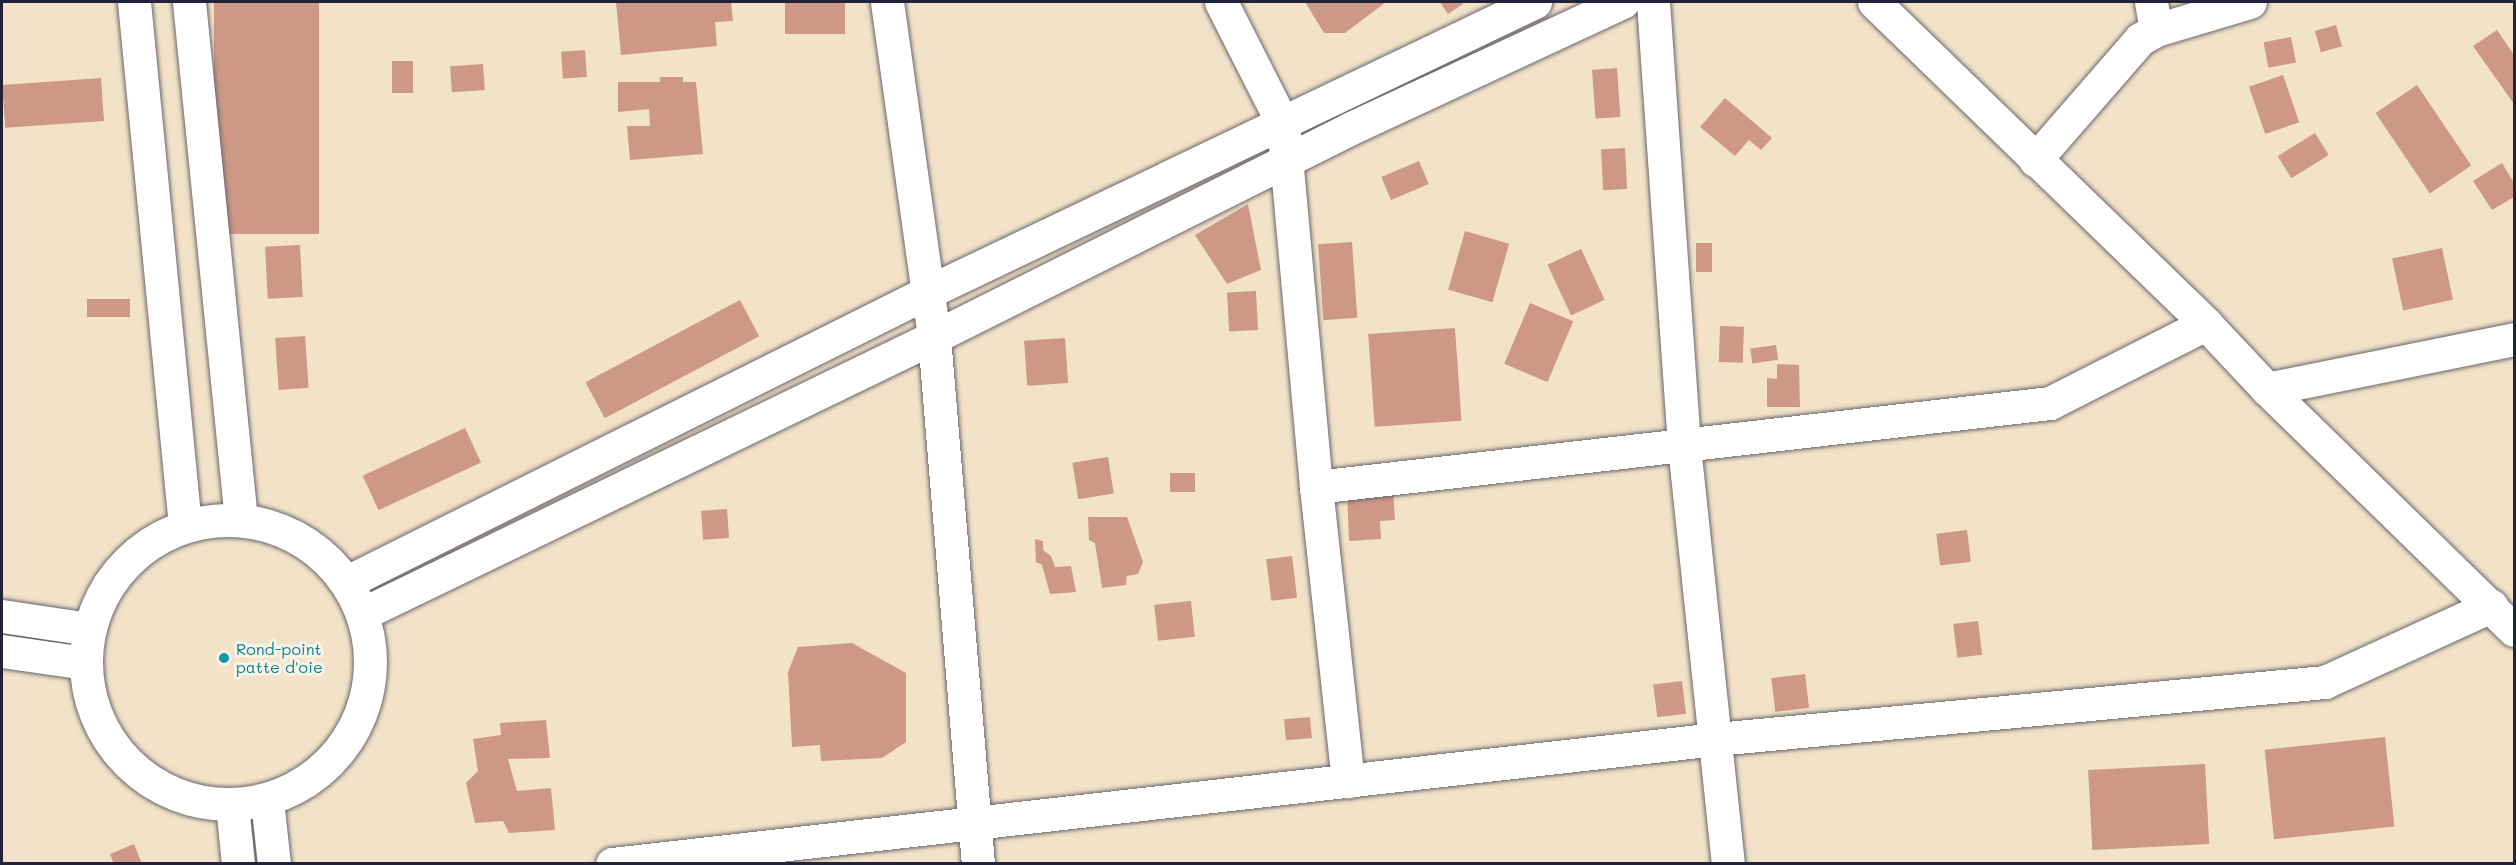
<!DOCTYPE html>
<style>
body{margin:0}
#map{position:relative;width:2516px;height:865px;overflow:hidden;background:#f2e3c8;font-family:Mali,sans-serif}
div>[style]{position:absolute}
.building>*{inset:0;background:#ce9886;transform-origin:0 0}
.roads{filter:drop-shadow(0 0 2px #6b666c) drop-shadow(0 0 2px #6b666c)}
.minor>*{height:33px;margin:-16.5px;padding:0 16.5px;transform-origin:16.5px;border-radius:16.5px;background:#fff}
.minor>.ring{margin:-16.5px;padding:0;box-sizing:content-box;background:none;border:33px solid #fff;border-radius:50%}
.tertiary>*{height:33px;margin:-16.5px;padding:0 16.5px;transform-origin:16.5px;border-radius:16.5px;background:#fff}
.trunk>*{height:33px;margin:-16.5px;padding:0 16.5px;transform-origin:16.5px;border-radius:16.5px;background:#fff}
.dots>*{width:16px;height:16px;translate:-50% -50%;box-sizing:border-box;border:3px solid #f7f3e8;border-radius:50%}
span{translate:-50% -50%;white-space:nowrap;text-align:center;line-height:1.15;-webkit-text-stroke:6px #f7f3e8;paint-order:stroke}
.culture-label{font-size:16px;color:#0d838f}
.left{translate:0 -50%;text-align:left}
.frame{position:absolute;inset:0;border:3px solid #22223b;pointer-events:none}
</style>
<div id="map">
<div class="building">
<i style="left:214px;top:2px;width:105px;height:232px"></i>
<i style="clip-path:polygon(616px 2px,731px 2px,733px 21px,715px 22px,717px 46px,621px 55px)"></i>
<i style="left:785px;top:2px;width:60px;height:32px"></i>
<i style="clip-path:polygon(1305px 2px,1386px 2px,1345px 33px,1324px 33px)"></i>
<i style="clip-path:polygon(1440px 2px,1461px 2px,1463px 4px,1448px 14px)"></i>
<i style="left:2336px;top:25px;width:22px;height:22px;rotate:74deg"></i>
<i style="clip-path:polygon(2497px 30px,2514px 55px,2514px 104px,2473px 46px)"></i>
<i style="left:2291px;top:37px;width:26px;height:28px;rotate:79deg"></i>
<i style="left:585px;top:50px;width:27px;height:24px;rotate:86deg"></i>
<i style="left:392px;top:61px;width:21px;height:32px"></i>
<i style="left:483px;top:64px;width:26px;height:33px;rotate:86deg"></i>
<i style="left:1617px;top:68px;width:49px;height:25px;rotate:86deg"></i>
<i style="left:2283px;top:75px;width:50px;height:36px;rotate:71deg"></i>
<i style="clip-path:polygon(660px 77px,683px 77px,683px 82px,696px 82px,703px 154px,630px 160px,627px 126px,650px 126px,649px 109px,618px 112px,618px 82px,660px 82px)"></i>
<i style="left:101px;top:78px;width:43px;height:99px;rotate:86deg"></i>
<i style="left:2417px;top:85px;width:97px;height:50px;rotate:56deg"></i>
<i style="clip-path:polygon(1725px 98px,1772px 138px,1761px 150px,1749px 140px,1735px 156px,1700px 127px)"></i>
<i style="left:2315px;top:133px;width:26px;height:44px;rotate:58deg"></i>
<i style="left:1625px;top:148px;width:41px;height:24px;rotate:87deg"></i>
<i style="left:1419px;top:161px;width:25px;height:41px;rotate:67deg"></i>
<i style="clip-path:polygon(2502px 163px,2514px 183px,2514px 197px,2492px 210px,2473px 181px)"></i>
<i style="clip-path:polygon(1248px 204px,1261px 270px,1227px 284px,1195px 235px)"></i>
<i style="left:1465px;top:231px;width:46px;height:61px;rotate:16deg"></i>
<i style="left:1352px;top:242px;width:76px;height:34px;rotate:86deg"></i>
<i style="left:1696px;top:243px;width:16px;height:29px"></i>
<i style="left:300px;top:245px;width:52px;height:35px;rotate:87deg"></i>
<i style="left:2442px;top:248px;width:53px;height:51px;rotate:78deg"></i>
<i style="left:1581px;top:249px;width:56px;height:37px;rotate:65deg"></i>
<i style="left:1256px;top:291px;width:39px;height:29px;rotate:87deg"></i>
<i style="left:87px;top:299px;width:43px;height:18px"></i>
<i style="left:740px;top:300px;width:41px;height:175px;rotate:62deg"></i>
<i style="left:1530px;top:303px;width:47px;height:66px;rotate:23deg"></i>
<i style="left:1720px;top:326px;width:24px;height:36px;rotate:2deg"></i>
<i style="left:1455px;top:328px;width:93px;height:87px;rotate:86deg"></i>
<i style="left:305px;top:336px;width:52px;height:30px;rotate:86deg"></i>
<i style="left:1065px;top:338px;width:45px;height:41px;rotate:86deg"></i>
<i style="left:1776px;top:345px;width:15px;height:26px;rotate:82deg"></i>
<i style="clip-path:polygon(1777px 364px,1799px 365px,1800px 407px,1767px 407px,1767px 378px,1777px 379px)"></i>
<i style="left:465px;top:428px;width:38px;height:113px;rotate:65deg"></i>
<i style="left:1108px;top:457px;width:37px;height:36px;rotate:81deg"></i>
<i style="left:1170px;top:473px;width:25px;height:19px"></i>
<i style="clip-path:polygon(1393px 488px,1395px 520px,1380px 521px,1381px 539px,1349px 541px,1347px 490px)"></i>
<i style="left:727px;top:509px;width:29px;height:26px;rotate:86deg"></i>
<i style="clip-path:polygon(1088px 517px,1127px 517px,1143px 562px,1138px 574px,1127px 576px,1126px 585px,1102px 588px,1095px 543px,1089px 540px)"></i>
<i style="left:1967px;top:530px;width:32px;height:31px;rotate:83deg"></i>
<i style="clip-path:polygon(1035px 539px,1043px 541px,1043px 550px,1051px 556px,1055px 567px,1071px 566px,1076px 592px,1050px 594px,1042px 565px,1036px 562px)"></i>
<i style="left:1292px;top:556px;width:42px;height:26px;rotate:83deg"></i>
<i style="left:1191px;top:601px;width:36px;height:37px;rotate:84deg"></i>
<i style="left:1978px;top:621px;width:34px;height:25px;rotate:83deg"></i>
<i style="clip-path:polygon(852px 643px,906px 673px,906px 742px,882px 758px,821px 761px,820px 745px,792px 747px,788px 672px,798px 647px)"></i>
<i style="left:1805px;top:674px;width:34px;height:34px;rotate:83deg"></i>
<i style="left:1682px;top:681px;width:33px;height:29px;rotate:83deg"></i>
<i style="left:1310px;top:717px;width:21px;height:26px;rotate:85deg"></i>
<i style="clip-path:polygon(546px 720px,550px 758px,508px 759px,517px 791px,551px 788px,555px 830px,509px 833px,503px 821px,475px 823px,466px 783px,478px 771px,473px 739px,501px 735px,500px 723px)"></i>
<i style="left:2385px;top:737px;width:90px;height:121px;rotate:84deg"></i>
<i style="left:2205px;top:764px;width:80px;height:117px;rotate:87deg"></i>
<i style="clip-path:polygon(134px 844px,142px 864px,114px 864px,110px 854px)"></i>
</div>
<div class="roads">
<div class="minor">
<i style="left:134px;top:2px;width:526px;rotate:84.44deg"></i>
<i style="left:189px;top:2px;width:521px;rotate:84.27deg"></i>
<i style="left:887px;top:2px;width:338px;rotate:82deg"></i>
<i style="left:934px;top:337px;width:529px;rotate:85.23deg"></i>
<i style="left:1221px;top:2px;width:137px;rotate:63.1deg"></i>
<i style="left:1283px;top:124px;width:364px;rotate:84.8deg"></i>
<i style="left:1316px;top:487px;width:296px;rotate:83.8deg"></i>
<i style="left:1653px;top:2px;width:445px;rotate:86deg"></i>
<i style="left:1684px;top:446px;width:420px;rotate:84deg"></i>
<i style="left:2151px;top:2px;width:28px;rotate:80deg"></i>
<i style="left:2267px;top:389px;width:252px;rotate:-11.4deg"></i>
<i style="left:1316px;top:487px;width:739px;rotate:-6.53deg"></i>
<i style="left:2050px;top:403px;width:175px;rotate:-26.9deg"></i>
<i class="ring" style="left:86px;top:520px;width:251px;height:251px"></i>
<i style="left:347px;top:582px;width:647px;rotate:-26.53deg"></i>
<i style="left:926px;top:293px;width:675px;rotate:-25.54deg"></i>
<i style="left:364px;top:613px;width:633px;rotate:-25.84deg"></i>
<i style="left:934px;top:337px;width:464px;rotate:-26.6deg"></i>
<i style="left:1349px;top:129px;width:302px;rotate:-24.9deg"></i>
<i style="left:2px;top:616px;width:88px;rotate:8.5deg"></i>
<i style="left:2px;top:651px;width:84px;rotate:8.2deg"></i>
<i style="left:267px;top:800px;width:64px;rotate:83.8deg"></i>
<i style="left:232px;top:805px;width:59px;rotate:84.2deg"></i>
<i style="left:612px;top:864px;width:1111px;rotate:-6.46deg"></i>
<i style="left:1716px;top:739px;width:612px;rotate:-5.35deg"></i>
<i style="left:2325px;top:682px;width:183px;rotate:-24.6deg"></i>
</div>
<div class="tertiary">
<i style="left:2035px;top:160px;width:160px;rotate:-49deg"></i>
<i style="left:2140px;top:39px;width:18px;rotate:-29deg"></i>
<i style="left:2156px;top:30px;width:98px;rotate:-16.6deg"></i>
</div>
<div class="trunk">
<i style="left:1874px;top:2px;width:463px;rotate:44.1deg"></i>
<i style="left:2206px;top:324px;width:89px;rotate:46.8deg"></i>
<i style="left:2267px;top:389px;width:345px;rotate:44.3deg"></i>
</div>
</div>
<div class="dots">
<i style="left:224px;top:658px;background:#0f9aa8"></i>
</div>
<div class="culture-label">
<span class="left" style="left:236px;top:658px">Rond-point<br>patte d'oie</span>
</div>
<div class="frame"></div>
</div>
